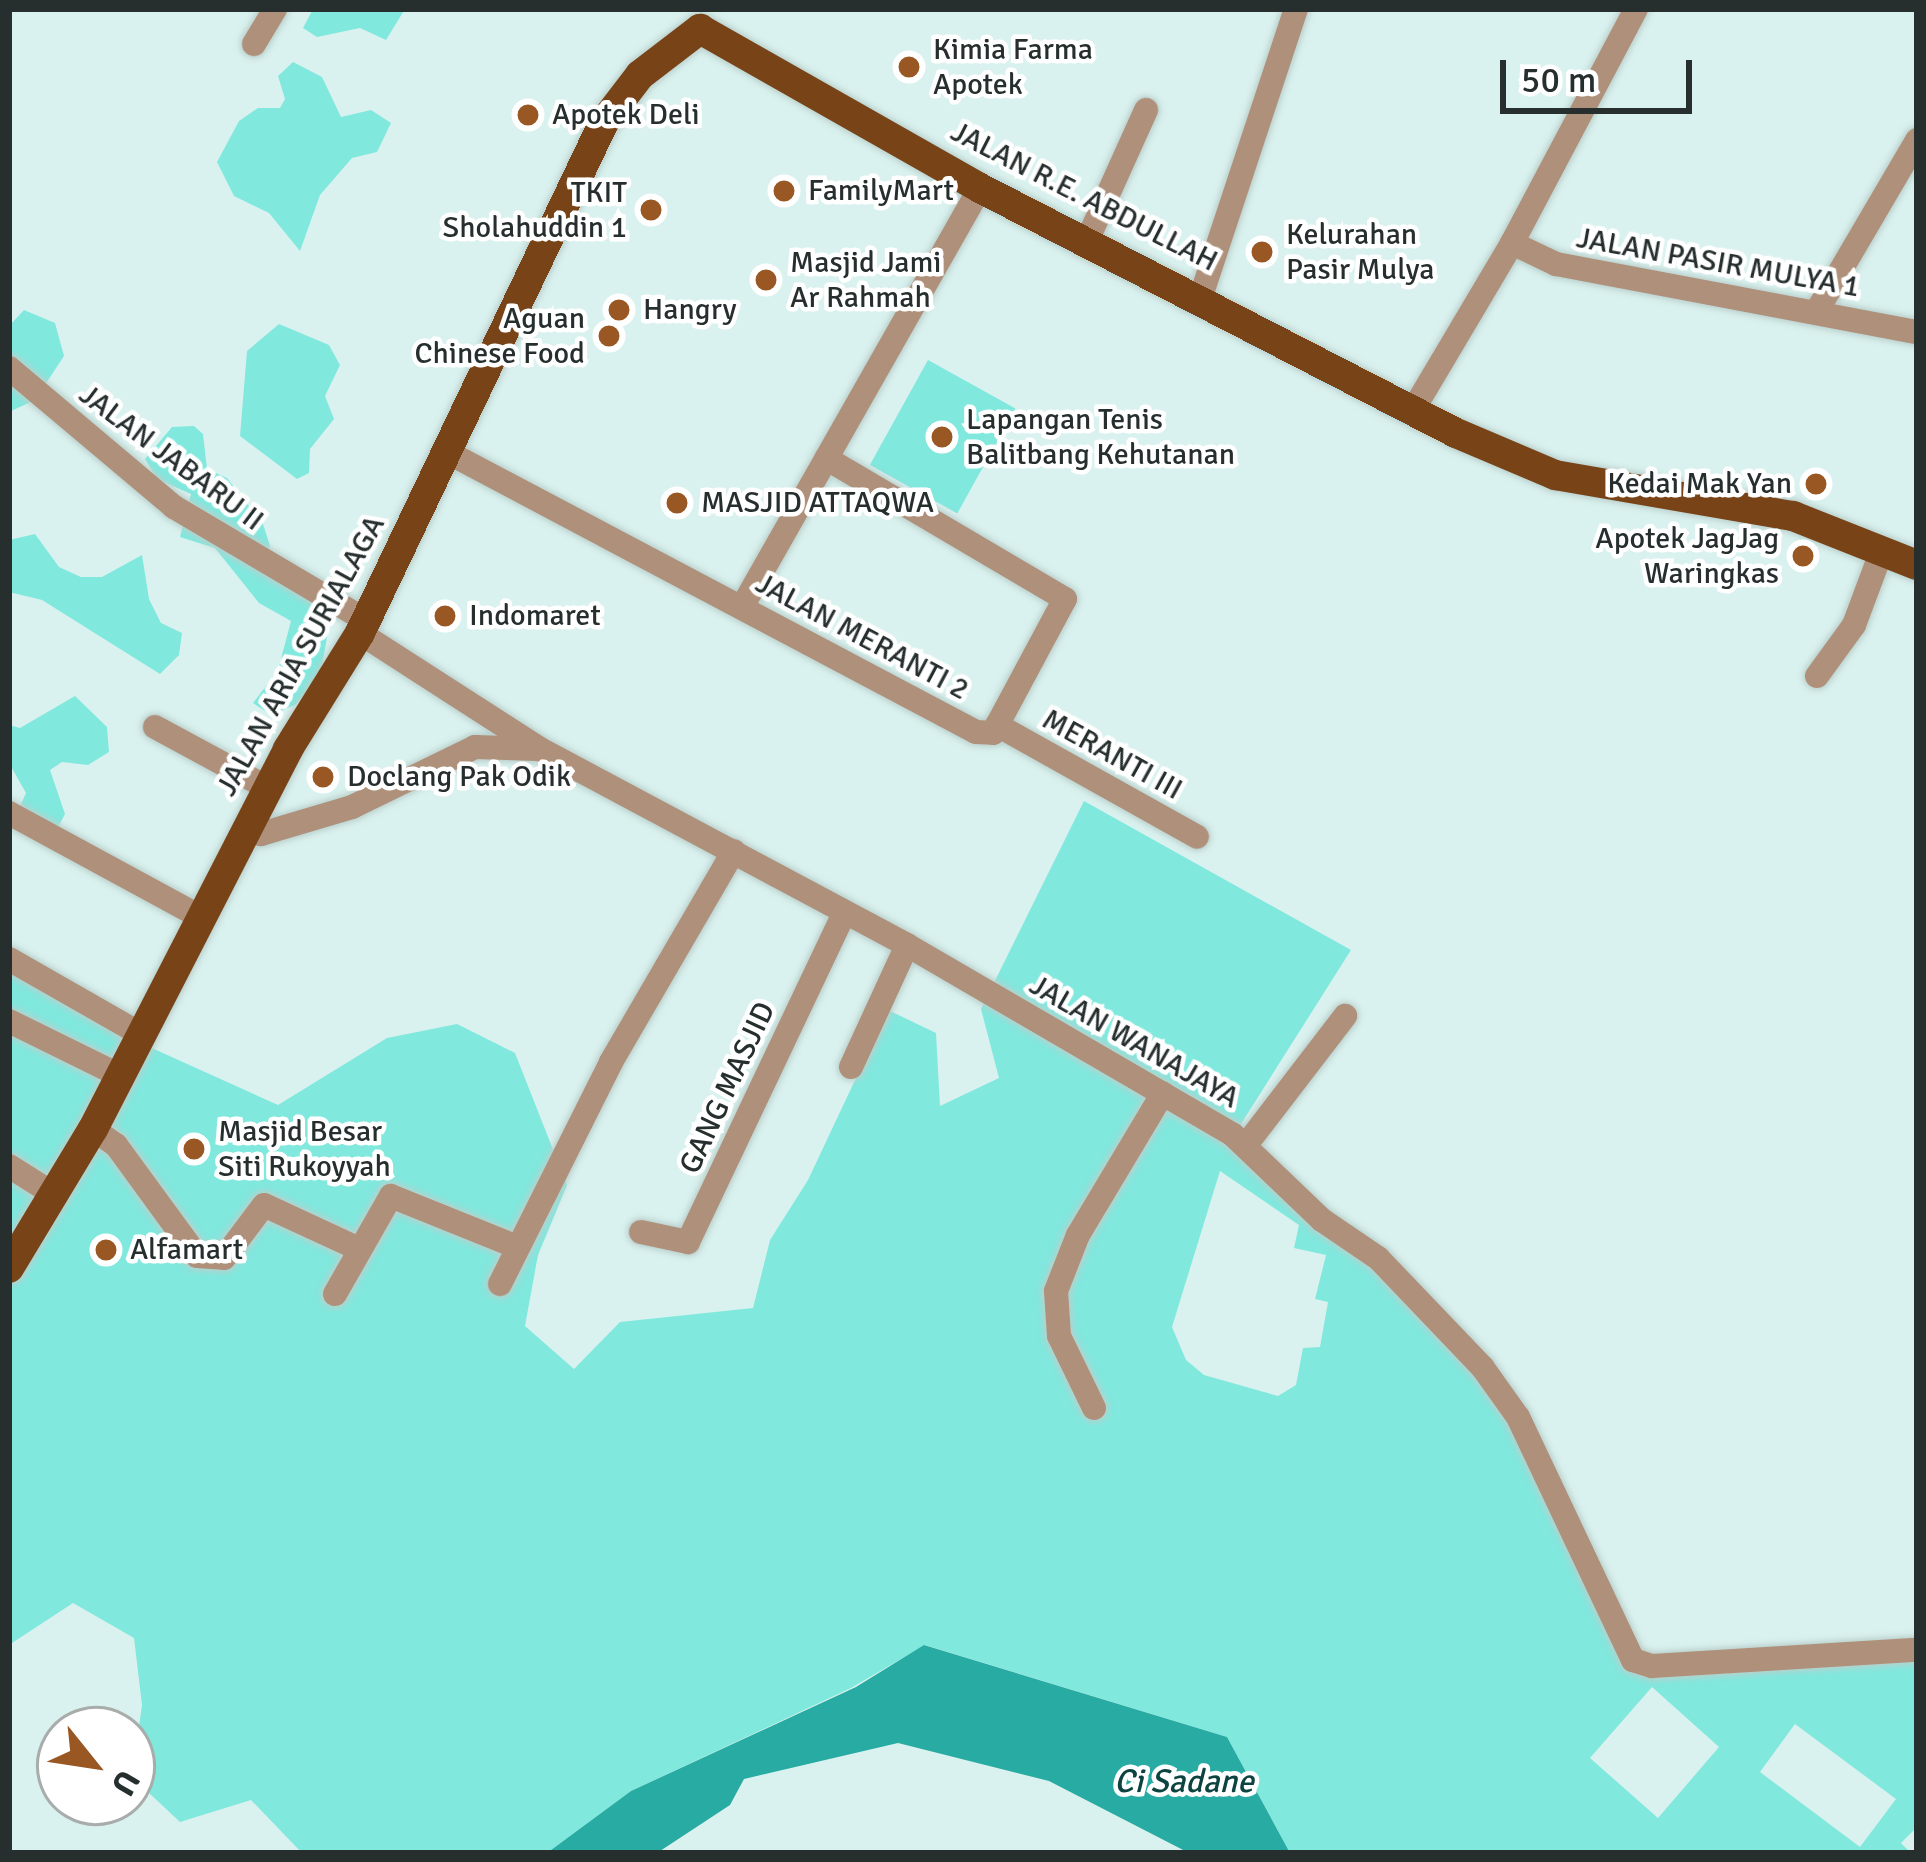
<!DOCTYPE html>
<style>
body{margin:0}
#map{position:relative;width:1926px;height:1862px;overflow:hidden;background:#daf2ef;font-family:Signika,sans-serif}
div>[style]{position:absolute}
.green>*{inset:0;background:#81e8de;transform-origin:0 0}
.water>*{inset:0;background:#27aba2}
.roads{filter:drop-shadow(0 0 3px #bacfcc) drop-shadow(0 0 3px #bacfcc)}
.minor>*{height:24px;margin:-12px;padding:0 12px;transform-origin:12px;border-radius:12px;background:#af907a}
.primary>*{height:30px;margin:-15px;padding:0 15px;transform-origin:15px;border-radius:15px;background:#784317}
.dots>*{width:33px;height:33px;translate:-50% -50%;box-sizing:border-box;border:6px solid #fff;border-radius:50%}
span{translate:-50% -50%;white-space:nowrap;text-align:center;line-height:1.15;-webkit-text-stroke:9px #fff;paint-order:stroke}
.poi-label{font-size:30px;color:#262f2e}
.left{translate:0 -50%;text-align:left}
.right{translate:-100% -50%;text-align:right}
.street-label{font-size:30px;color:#262f2e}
.water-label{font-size:33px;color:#0d4440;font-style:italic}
.frame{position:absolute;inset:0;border:12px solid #262f2e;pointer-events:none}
.north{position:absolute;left:36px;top:1706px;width:120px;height:120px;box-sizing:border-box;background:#fff;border:3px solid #a8acab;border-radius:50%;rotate:120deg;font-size:33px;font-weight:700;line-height:48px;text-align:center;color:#262f2e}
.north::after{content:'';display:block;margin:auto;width:42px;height:54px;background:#995823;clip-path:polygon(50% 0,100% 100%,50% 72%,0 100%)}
.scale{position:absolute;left:1500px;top:60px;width:192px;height:54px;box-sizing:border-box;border:6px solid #262f2e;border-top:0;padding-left:15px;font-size:36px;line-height:42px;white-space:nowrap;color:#262f2e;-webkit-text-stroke:9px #fff;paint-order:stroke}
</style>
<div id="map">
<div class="green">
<i style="clip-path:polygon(313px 9px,405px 9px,386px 40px,360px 28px,317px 37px,303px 28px)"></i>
<i style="clip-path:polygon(293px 62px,322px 77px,341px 117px,371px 110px,391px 123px,377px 152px,352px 158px,320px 195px,300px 251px,269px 213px,234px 196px,217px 162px,239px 121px,258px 108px,280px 108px,285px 99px,278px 76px)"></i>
<i style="clip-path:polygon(24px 310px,55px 323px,64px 356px,35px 400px,9px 412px,9px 326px)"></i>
<i style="clip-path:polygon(279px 324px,329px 345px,340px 365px,325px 396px,334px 419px,310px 449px,309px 473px,297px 479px,240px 436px,247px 351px)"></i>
<i style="left:928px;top:360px;width:100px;height:120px;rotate:29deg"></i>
<i style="clip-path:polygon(194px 426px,203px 434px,207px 469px,227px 478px,263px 524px,270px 546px,265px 558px,328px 603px,331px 615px,320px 677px,295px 705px,271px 715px,253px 703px,278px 670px,291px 621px,259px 603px,215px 548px,180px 537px,191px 494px,157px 479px,145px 459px,172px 427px)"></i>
<i style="clip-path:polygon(35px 534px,59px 567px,81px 577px,102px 577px,142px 555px,149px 599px,161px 623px,182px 633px,179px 655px,160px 674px,42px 600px,9px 592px,9px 540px)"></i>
<i style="clip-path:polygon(75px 696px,107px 727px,109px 752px,88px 765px,62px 762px,50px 770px,65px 814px,56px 831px,17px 813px,26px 793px,9px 763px,9px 725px,20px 728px)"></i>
<i style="clip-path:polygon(evenodd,1084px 801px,1351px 950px,1234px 1135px,1378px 1258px,1518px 1417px,1633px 1660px,1917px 1651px,1917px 1827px,1901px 1843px,1911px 1853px,1290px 1853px,1227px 1737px,925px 1645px,851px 1688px,631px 1791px,547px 1853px,302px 1853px,251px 1800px,180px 1822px,132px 1777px,142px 1705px,134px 1638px,73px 1603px,9px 1645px,9px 969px,154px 1049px,278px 1105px,387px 1038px,457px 1024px,515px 1053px,567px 1185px,538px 1255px,525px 1326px,574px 1369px,620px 1322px,753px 1308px,770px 1240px,808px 1180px,888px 1010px,936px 1033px,940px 1106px,999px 1078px,981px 1009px,1084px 801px,1220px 1171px,1299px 1225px,1294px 1248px,1326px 1255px,1315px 1299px,1328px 1302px,1320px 1347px,1303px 1348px,1296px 1385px,1278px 1396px,1204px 1375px,1186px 1360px,1172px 1327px,1220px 1171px,1084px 801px,1652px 1687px,1719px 1747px,1658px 1818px,1590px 1758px,1652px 1687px,1084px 801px,1795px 1724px,1896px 1799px,1860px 1847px,1760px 1772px,1795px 1724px)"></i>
</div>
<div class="water">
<i style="clip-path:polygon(924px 1645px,1227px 1737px,1290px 1853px,1189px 1853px,1049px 1781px,898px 1743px,744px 1779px,730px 1805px,657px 1853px,547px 1853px,631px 1791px,856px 1687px)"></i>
</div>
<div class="roads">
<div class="minor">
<i style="left:1636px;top:9px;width:265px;rotate:117.9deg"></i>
<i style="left:1512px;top:243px;width:49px;rotate:25.5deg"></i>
<i style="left:1556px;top:264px;width:367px;rotate:10.7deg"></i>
<i style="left:254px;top:44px;width:41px;rotate:-59deg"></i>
<i style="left:1086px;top:243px;width:146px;rotate:-65.7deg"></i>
<i style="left:1201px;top:296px;width:302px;rotate:-71.7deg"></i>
<i style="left:1818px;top:309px;width:196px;rotate:-59.6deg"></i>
<i style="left:9px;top:368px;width:216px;rotate:40.1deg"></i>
<i style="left:174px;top:507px;width:224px;rotate:30.6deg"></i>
<i style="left:1413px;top:410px;width:194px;rotate:-59.3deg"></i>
<i style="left:449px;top:453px;width:596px;rotate:27.9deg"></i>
<i style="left:976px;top:732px;width:17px;rotate:3deg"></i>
<i style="left:993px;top:733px;width:152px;rotate:-61.8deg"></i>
<i style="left:1065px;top:599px;width:277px;rotate:-149.5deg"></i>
<i style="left:742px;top:607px;width:482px;rotate:-60.4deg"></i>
<i style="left:360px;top:633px;width:214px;rotate:32.8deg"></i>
<i style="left:540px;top:749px;width:416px;rotate:28.1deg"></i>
<i style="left:907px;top:945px;width:377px;rotate:30.2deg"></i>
<i style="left:1233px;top:1135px;width:123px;rotate:43.7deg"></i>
<i style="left:1322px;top:1220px;width:68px;rotate:34.2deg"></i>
<i style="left:1378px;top:1258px;width:152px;rotate:46.3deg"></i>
<i style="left:1483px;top:1368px;width:60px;rotate:54.5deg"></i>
<i style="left:1518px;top:1417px;width:269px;rotate:64.7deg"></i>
<i style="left:1633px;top:1660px;width:20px;rotate:18deg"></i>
<i style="left:1652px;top:1666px;width:265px;rotate:-3.5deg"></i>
<i style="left:1817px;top:676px;width:63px;rotate:-54deg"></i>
<i style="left:1854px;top:625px;width:80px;rotate:-69.5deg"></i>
<i style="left:997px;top:725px;width:229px;rotate:29.2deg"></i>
<i style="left:155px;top:727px;width:128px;rotate:28.4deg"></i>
<i style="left:9px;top:813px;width:220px;rotate:28.5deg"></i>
<i style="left:247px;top:829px;width:15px;rotate:20deg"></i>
<i style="left:261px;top:834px;width:95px;rotate:-16.5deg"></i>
<i style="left:352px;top:807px;width:137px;rotate:-26deg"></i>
<i style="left:475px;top:747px;width:62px;rotate:1.8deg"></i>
<i style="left:9px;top:959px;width:153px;rotate:29.7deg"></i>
<i style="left:9px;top:1021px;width:125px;rotate:26.2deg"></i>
<i style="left:851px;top:1067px;width:134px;rotate:-65.3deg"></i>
<i style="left:93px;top:1129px;width:28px;rotate:35deg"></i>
<i style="left:116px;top:1145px;width:137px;rotate:53.9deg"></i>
<i style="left:197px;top:1256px;width:27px;rotate:4deg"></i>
<i style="left:224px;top:1258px;width:66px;rotate:-53deg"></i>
<i style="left:264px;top:1205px;width:105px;rotate:24.9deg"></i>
<i style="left:1246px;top:1145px;width:163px;rotate:-52.5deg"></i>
<i style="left:9px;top:1166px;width:54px;rotate:32.2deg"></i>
<i style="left:641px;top:1232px;width:48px;rotate:12deg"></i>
<i style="left:688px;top:1242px;width:363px;rotate:-64.6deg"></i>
<i style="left:500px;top:1284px;width:248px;rotate:-63.4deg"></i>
<i style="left:611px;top:1062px;width:244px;rotate:-59.8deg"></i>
<i style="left:335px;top:1294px;width:113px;rotate:-60.3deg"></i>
<i style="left:391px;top:1196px;width:128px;rotate:22deg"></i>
<i style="left:1094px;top:1408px;width:80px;rotate:-115.9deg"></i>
<i style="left:1059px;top:1336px;width:45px;rotate:-93.8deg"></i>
<i style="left:1056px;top:1291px;width:60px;rotate:-68.6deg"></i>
<i style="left:1078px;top:1235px;width:165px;rotate:-59.1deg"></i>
</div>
<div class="primary">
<i style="left:9px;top:1268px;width:162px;rotate:-58.9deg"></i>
<i style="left:93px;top:1129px;width:427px;rotate:-62.8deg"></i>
<i style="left:288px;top:749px;width:137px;rotate:-58.2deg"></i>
<i style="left:360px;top:633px;width:566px;rotate:-64.48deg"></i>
<i style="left:604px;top:122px;width:59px;rotate:-52.5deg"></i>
<i style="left:640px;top:75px;width:76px;rotate:-37.5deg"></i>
<i style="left:700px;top:29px;width:322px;rotate:29.6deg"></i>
<i style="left:980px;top:188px;width:535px;rotate:27.24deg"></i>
<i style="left:1456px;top:433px;width:108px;rotate:23deg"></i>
<i style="left:1555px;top:475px;width:242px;rotate:9.8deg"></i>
<i style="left:1793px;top:516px;width:133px;rotate:21.6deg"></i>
</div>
</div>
<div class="dots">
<i style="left:909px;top:67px;background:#995823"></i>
<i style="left:528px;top:115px;background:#995823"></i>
<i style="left:784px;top:191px;background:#995823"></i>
<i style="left:651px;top:210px;background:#995823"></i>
<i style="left:1262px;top:252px;background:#995823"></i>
<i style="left:766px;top:280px;background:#995823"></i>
<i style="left:619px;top:310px;background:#995823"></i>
<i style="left:609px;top:336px;background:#995823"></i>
<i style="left:942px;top:437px;background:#995823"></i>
<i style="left:1816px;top:484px;background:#995823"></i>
<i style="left:677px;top:503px;background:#995823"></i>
<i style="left:1803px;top:556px;background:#995823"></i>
<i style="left:445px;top:616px;background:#995823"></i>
<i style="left:323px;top:777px;background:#995823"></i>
<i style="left:194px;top:1149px;background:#995823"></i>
<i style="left:106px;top:1250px;background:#995823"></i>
</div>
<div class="poi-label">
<span class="left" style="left:933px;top:67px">Kimia Farma<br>Apotek</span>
<span class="left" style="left:552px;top:115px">Apotek Deli</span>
<span class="left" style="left:808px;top:191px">FamilyMart</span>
<span class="right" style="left:627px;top:210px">TKIT<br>Sholahuddin 1</span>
<span class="left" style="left:1286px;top:252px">Kelurahan<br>Pasir Mulya</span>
<span class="left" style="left:790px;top:280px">Masjid Jami<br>Ar Rahmah</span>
<span class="left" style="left:643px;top:310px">Hangry</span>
<span class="right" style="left:585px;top:336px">Aguan<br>Chinese Food</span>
<span class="left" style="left:966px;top:437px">Lapangan Tenis<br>Balitbang Kehutanan</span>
<span class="right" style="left:1792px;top:484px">Kedai Mak Yan</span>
<span class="left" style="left:701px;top:503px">MASJID ATTAQWA</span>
<span class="right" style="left:1779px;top:556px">Apotek JagJag<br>Waringkas</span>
<span class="left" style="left:469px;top:616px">Indomaret</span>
<span class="left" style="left:347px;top:777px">Doclang Pak Odik</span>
<span class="left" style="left:218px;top:1149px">Masjid Besar<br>Siti Rukoyyah</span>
<span class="left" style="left:130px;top:1250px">Alfamart</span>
</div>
<div class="street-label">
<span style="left:1084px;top:197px;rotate:27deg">JALAN R.E. ABDULLAH</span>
<span style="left:1718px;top:263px;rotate:10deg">JALAN PASIR MULYA 1</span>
<span style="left:171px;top:458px;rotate:37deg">JALAN JABARU II</span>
<span style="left:862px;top:637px;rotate:28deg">JALAN MERANTI 2</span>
<span style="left:301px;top:656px;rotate:-61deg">JALAN ARIA SURIALAGA</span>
<span style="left:1112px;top:755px;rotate:29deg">MERANTI III</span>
<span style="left:1134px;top:1042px;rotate:30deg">JALAN WANAJAYA</span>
<span style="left:728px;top:1088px;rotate:-65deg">GANG MASJID</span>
</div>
<div class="water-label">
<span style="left:1184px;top:1782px">Ci Sadane</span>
</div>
<div class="frame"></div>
<div class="north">U</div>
<div class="scale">50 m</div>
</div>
